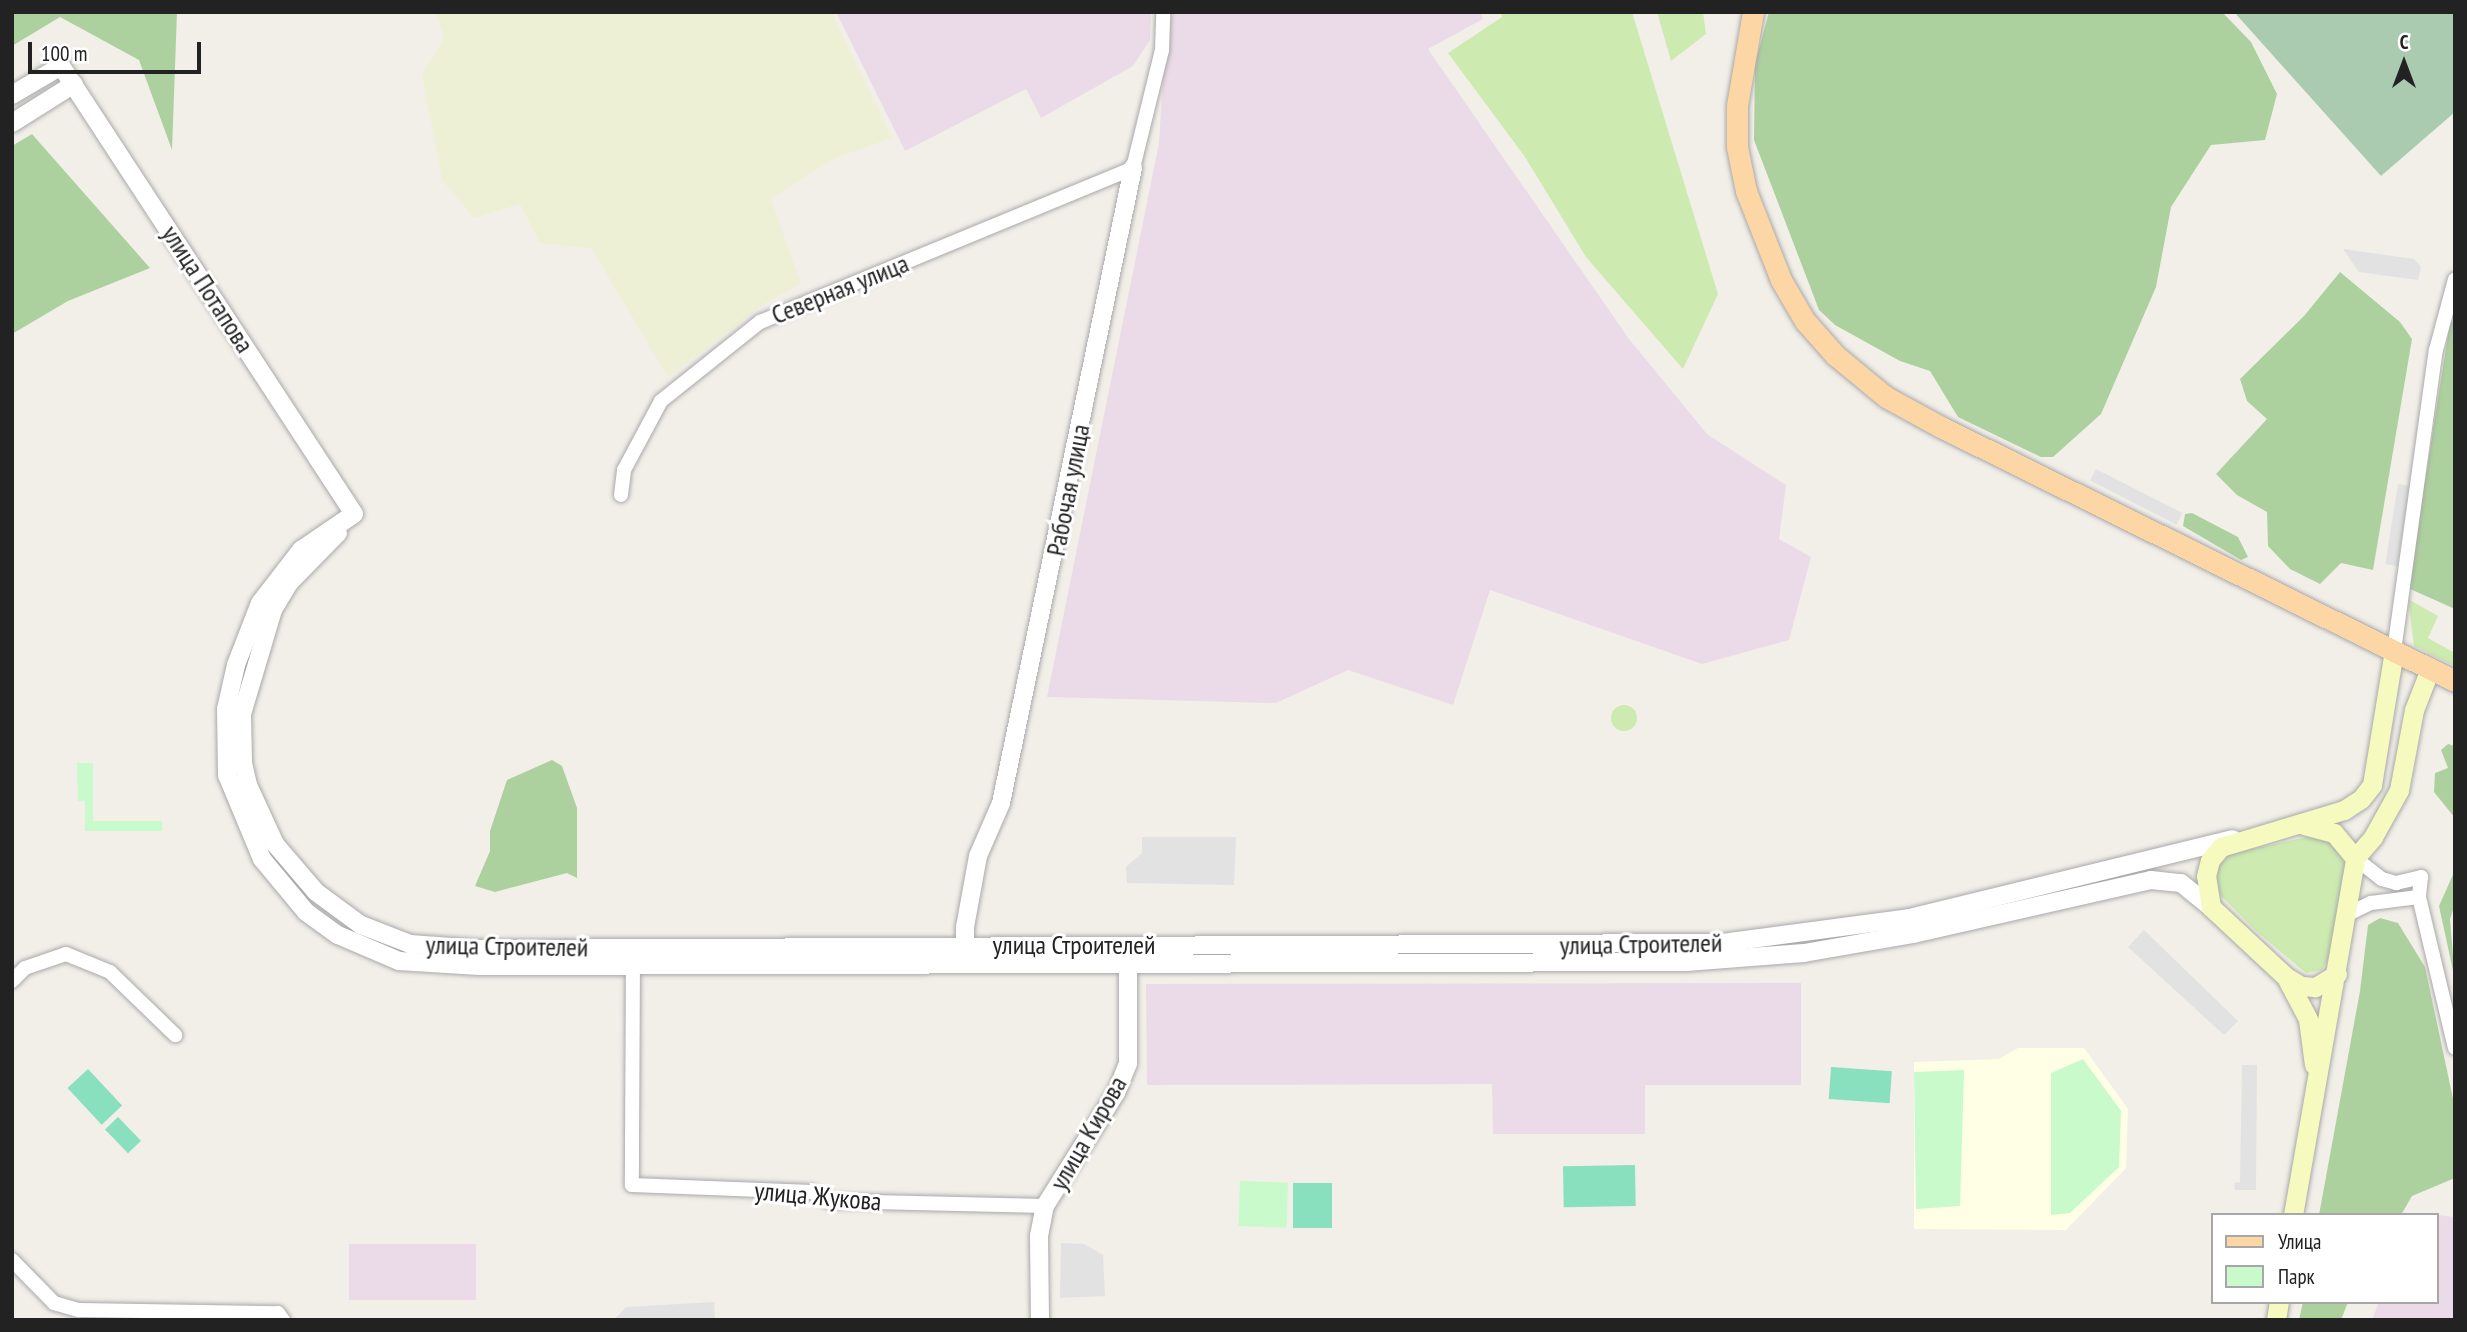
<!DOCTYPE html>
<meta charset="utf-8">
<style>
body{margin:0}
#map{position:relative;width:2467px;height:1332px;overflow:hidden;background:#f2efe9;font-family:"PT Sans Narrow",sans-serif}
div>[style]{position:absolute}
.industrial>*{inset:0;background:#ebdbe8;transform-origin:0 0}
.education>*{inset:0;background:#ffffe5}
.farmland>*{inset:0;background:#eef0d5}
.grass>*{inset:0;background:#cdebb0}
.round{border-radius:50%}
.forest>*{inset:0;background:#add19e}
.cemetery>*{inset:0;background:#aacbaf}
.park>*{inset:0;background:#c8facc;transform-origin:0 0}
.pitch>*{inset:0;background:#88e0be;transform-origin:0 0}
.parking>*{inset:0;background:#e2e2e2;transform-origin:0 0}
.roads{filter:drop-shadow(0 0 2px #a9a9a9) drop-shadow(0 0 2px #a9a9a9)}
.minor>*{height:14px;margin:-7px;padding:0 7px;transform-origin:7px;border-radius:7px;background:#fff}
.tertiary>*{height:18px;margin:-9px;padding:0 9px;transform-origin:9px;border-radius:9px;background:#fff}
.secondary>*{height:19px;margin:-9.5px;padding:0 9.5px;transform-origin:9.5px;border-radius:9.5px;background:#f7fabf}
.primary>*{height:21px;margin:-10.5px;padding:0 10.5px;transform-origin:10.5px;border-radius:10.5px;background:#fcd6a4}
span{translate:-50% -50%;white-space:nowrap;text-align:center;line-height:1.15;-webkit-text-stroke:6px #fff;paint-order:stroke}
.street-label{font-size:26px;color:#222}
.frame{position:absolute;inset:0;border:14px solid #222;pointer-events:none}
.legend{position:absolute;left:2211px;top:1213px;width:228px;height:91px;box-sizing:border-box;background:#fff;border:2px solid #a7a7a7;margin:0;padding:9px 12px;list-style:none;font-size:21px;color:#222}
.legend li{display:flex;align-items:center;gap:14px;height:35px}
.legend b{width:35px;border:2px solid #a7a7a7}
.north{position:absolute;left:2369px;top:28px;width:70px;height:70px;-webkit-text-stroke:5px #fff;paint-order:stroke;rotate:0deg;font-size:19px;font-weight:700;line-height:28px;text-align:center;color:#222}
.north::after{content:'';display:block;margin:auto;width:24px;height:32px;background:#222;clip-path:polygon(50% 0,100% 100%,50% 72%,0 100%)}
.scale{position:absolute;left:28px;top:42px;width:173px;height:32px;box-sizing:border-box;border:4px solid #222;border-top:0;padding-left:9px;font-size:21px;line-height:24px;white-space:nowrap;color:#222;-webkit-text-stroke:5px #fff;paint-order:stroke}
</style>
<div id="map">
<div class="industrial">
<i style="clip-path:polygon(836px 12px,1151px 12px,1150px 40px,1133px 66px,1041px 118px,1026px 89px,905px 151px)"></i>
<i style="clip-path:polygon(1167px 12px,1480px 12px,1483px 19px,1428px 49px,1629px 339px,1707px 434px,1786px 485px,1779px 539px,1811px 557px,1789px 640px,1702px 664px,1490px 590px,1453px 705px,1348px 670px,1276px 703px,1047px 697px,1159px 143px)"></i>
<i style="clip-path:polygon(1801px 983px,1801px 1085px,1645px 1085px,1645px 1134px,1493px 1134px,1492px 1084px,1147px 1085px,1146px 984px)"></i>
<i style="clip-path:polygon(2437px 1215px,2455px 1217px,2455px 1320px,2372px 1320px,2379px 1302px,2437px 1302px)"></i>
<i style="left:476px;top:1244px;width:56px;height:127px;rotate:90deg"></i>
</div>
<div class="education">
<i style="clip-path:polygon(2018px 1048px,2084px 1048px,2128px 1109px,2126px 1168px,2066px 1230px,1914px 1229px,1914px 1062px,1999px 1059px)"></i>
</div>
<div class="farmland">
<i style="clip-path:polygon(435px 12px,831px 12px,892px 138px,833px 159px,771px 199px,801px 284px,764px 304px,668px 377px,591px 248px,540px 243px,520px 204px,474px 218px,442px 180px,422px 75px,444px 38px)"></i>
</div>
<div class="grass">
<i style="clip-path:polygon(1500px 12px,1632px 12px,1718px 294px,1683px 369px,1586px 257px,1525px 157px,1448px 53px,1502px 17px)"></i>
<i style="clip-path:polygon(1657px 12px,1703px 12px,1706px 34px,1671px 61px)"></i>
<i style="clip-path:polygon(2408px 599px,2438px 616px,2428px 638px,2455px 653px,2455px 666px,2414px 646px)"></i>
<i class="round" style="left:1611px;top:705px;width:26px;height:26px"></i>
<i style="clip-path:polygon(2316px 835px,2330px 839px,2345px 863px,2330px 956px,2322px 970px,2306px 973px,2256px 931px,2220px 895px,2213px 880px,2221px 858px,2229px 854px)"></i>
</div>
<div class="forest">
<i style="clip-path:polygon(12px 12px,177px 12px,172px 150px,139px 60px,60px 17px,12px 46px)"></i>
<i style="clip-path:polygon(1769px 12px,2222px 12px,2251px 42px,2277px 94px,2265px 140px,2211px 145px,2171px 207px,2156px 287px,2101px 414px,2053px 457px,2041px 457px,1958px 417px,1930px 371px,1900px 361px,1835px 325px,1819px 310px,1754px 140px,1755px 64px)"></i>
<i style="clip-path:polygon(32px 134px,150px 268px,68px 301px,12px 334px,12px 146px)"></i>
<i style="clip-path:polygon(2340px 272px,2400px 322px,2412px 339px,2373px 570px,2341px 563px,2320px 584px,2290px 569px,2268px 546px,2267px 512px,2237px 495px,2216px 474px,2267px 419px,2247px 401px,2240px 379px,2304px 316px)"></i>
<i style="clip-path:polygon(2455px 320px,2455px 609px,2408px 588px,2450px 323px)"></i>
<i style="clip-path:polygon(2192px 513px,2238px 537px,2248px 557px,2241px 560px,2183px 526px,2185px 514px)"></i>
<i style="clip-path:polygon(2448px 744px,2455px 746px,2455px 818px,2434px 792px,2435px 773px,2448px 768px,2441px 750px)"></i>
<i style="clip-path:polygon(552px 760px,562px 766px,577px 808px,577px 878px,567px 873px,495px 892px,475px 886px,490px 851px,490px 831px,507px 780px)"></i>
<i style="clip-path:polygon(2455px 870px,2455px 904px,2450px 919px,2455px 980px,2439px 906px)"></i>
<i style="clip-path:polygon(2380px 918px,2398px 923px,2425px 967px,2455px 1108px,2455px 1178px,2412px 1196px,2401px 1215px,2319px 1215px,2360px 991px,2368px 925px)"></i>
<i style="clip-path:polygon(2303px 1302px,2348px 1302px,2341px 1320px,2299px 1320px)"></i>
</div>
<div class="cemetery">
<i style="clip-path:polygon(2234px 12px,2455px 12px,2455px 112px,2381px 176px)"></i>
</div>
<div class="park">
<i style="clip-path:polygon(77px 763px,93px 763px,93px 821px,162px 821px,162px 831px,85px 831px,85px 801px,78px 801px)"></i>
<i style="clip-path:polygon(2083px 1059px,2121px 1111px,2119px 1167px,2070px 1213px,2051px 1215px,2051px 1073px)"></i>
<i style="clip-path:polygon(1964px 1070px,1960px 1206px,1916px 1209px,1914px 1072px)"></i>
<i style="left:1240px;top:1181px;width:48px;height:45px;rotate:2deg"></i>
</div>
<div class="pitch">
<i style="left:1831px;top:1067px;width:61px;height:32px;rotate:4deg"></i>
<i style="left:88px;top:1069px;width:50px;height:28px;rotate:47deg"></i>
<i style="left:118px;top:1117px;width:33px;height:18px;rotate:46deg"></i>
<i style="left:1635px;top:1165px;width:41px;height:72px;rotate:89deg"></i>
<i style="left:1293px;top:1183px;width:39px;height:45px"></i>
</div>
<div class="parking">
<i style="clip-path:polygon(2343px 249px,2414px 259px,2421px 267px,2418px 280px,2359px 272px)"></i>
<i style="left:2096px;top:469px;width:97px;height:13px;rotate:27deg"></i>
<i style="left:2398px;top:484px;width:12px;height:81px;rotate:9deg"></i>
<i style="clip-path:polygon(1142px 837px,1236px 837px,1234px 885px,1127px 883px,1126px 867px,1142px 853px)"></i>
<i style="clip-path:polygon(2144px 930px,2238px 1021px,2224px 1035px,2128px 947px)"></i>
<i style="clip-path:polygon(2242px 1065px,2257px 1065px,2256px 1190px,2235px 1190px,2234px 1183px,2240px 1182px)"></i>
<i style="clip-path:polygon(1061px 1243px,1084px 1244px,1103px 1255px,1105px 1296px,1060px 1298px)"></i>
<i style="clip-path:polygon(714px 1302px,715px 1320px,614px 1320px,626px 1307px)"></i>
</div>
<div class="roads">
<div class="minor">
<i style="left:621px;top:495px;width:25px;rotate:-83deg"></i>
<i style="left:624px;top:470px;width:78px;rotate:-61.8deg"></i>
<i style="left:661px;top:401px;width:127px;rotate:-38.6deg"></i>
<i style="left:760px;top:322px;width:404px;rotate:-22.4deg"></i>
<i style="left:1133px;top:168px;width:122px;rotate:-76.2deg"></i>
<i style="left:1162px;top:50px;width:38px;rotate:-88deg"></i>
<i style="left:2394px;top:651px;width:304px;rotate:-82.1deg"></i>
<i style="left:2436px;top:350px;width:73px;rotate:-75deg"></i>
<i style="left:2355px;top:858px;width:34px;rotate:38deg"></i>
<i style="left:2382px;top:879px;width:15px;rotate:16deg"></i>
<i style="left:2396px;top:883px;width:26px;rotate:-13deg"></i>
<i style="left:2421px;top:877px;width:20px;rotate:96deg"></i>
<i style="left:2419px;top:897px;width:155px;rotate:76.6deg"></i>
<i style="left:2346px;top:915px;width:28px;rotate:-26deg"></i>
<i style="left:2371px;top:903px;width:48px;rotate:-7.1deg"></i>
<i style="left:633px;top:958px;width:227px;rotate:90.3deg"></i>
<i style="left:632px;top:1185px;width:180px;rotate:2.2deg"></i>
<i style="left:812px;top:1192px;width:19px;rotate:28deg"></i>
<i style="left:829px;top:1201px;width:216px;rotate:1.3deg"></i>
<i style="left:12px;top:981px;width:18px;rotate:-45deg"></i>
<i style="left:25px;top:968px;width:43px;rotate:-18.9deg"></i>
<i style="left:66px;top:954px;width:48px;rotate:22.2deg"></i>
<i style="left:110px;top:972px;width:91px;rotate:44.1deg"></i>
<i style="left:12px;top:1260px;width:60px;rotate:45.7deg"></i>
<i style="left:54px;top:1303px;width:26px;rotate:16deg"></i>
<i style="left:79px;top:1310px;width:199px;rotate:0.9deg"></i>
<i style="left:278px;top:1313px;width:9px;rotate:54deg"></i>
</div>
<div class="tertiary">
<i style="left:12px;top:95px;width:57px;rotate:-30.6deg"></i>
<i style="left:61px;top:66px;width:535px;rotate:56.81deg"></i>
<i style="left:12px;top:123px;width:73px;rotate:-32.2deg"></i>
<i style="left:354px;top:514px;width:64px;rotate:145.8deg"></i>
<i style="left:301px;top:550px;width:67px;rotate:127.7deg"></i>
<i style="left:260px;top:603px;width:66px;rotate:111.2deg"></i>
<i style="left:236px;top:665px;width:45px;rotate:102.8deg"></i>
<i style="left:226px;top:709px;width:66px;rotate:89.1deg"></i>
<i style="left:227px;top:775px;width:91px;rotate:67.4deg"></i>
<i style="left:262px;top:859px;width:69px;rotate:50.3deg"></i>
<i style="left:306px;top:912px;width:39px;rotate:36deg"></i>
<i style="left:338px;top:935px;width:66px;rotate:23.1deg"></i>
<i style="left:399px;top:961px;width:80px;rotate:3.6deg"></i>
<i style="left:479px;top:966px;width:1207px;rotate:-0.19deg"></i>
<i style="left:1686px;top:962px;width:118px;rotate:-4.4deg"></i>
<i style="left:1804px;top:953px;width:111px;rotate:-9.9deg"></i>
<i style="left:1913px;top:934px;width:244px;rotate:-12.8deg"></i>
<i style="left:2151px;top:880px;width:30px;rotate:6deg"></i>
<i style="left:2181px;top:883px;width:38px;rotate:39deg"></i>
<i style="left:338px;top:533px;width:70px;rotate:134.4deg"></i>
<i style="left:289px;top:583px;width:31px;rotate:121deg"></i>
<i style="left:273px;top:610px;width:109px;rotate:106.6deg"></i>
<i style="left:242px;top:714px;width:49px;rotate:88.8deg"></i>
<i style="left:243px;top:763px;width:23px;rotate:77deg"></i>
<i style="left:248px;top:785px;width:65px;rotate:65.4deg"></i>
<i style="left:275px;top:844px;width:63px;rotate:49.5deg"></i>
<i style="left:316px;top:892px;width:56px;rotate:36.3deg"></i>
<i style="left:361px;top:925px;width:53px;rotate:21.2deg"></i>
<i style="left:410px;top:944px;width:69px;rotate:4.1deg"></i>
<i style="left:479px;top:949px;width:1243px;rotate:-0.28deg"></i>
<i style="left:1722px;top:943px;width:189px;rotate:-7.6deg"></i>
<i style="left:1909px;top:918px;width:333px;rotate:-13.7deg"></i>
<i style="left:965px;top:957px;width:30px;rotate:-90deg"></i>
<i style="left:965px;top:927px;width:72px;rotate:-79.6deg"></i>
<i style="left:978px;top:856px;width:58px;rotate:-66.5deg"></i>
<i style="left:1001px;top:803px;width:649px;rotate:-78.26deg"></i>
<i style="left:1040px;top:1320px;width:84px;rotate:-90.7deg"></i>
<i style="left:1039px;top:1236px;width:31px;rotate:-79deg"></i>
<i style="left:1045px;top:1206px;width:133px;rotate:-57.9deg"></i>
<i style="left:1116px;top:1093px;width:31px;rotate:-68deg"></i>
<i style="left:1128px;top:1064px;width:113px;rotate:-90deg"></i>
</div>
<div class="secondary">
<i style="left:2304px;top:825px;width:31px;rotate:15deg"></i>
<i style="left:2334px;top:833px;width:33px;rotate:50deg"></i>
<i style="left:2337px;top:974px;width:26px;rotate:149deg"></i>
<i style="left:2315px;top:987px;width:14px;rotate:-176deg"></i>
<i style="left:2301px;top:986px;width:17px;rotate:-149deg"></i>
<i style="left:2286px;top:977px;width:103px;rotate:-137deg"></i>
<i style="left:2211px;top:907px;width:31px;rotate:-99deg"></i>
<i style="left:2206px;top:876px;width:16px;rotate:-76deg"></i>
<i style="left:2210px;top:860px;width:17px;rotate:-50deg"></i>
<i style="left:2221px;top:847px;width:128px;rotate:-16.7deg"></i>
<i style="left:2344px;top:810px;width:20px;rotate:-33deg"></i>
<i style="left:2361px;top:799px;width:18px;rotate:-52deg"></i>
<i style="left:2372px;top:785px;width:136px;rotate:-80.7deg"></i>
<i style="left:2287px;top:979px;width:45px;rotate:62.3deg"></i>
<i style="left:2308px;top:1019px;width:46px;rotate:82.6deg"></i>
<i style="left:2293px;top:1215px;width:362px;rotate:-80.1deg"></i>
<i style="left:2355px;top:858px;width:28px;rotate:-49deg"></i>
<i style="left:2373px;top:837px;width:54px;rotate:-61deg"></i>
<i style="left:2399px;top:790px;width:81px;rotate:-79.4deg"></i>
<i style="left:2414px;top:710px;width:44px;rotate:-68.7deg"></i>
<i style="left:2276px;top:1320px;width:18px;rotate:-81deg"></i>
</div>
<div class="primary">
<i style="left:1753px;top:12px;width:95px;rotate:99.7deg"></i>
<i style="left:1737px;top:106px;width:41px;rotate:90deg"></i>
<i style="left:1737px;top:147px;width:45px;rotate:78.4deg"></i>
<i style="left:1746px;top:191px;width:96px;rotate:68.5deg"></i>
<i style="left:1781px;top:280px;width:48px;rotate:59.7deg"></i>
<i style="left:1805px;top:321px;width:45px;rotate:48.6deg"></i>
<i style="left:1835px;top:355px;width:66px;rotate:39.5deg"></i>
<i style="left:1886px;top:397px;width:63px;rotate:28.6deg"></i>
<i style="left:1941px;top:427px;width:573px;rotate:26.3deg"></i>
</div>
</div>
<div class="street-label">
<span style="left:208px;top:289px;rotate:57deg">улица Потапова</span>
<span style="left:840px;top:289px;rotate:-22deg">Северная улица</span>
<span style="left:1068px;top:490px;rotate:-79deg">Рабочая улица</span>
<span style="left:1641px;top:944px;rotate:-1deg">улица Строителей</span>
<span style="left:1074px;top:945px">улица Строителей</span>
<span style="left:507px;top:946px;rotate:1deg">улица Строителей</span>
<span style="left:1088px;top:1133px;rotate:-60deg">улица Кирова</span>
<span style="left:818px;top:1196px;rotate:5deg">улица Жукова</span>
</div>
<div class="frame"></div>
<ul class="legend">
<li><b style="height:9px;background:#fcd6a4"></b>Улица</li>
<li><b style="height:19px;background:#c8facc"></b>Парк</li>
</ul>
<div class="north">С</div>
<div class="scale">100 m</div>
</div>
